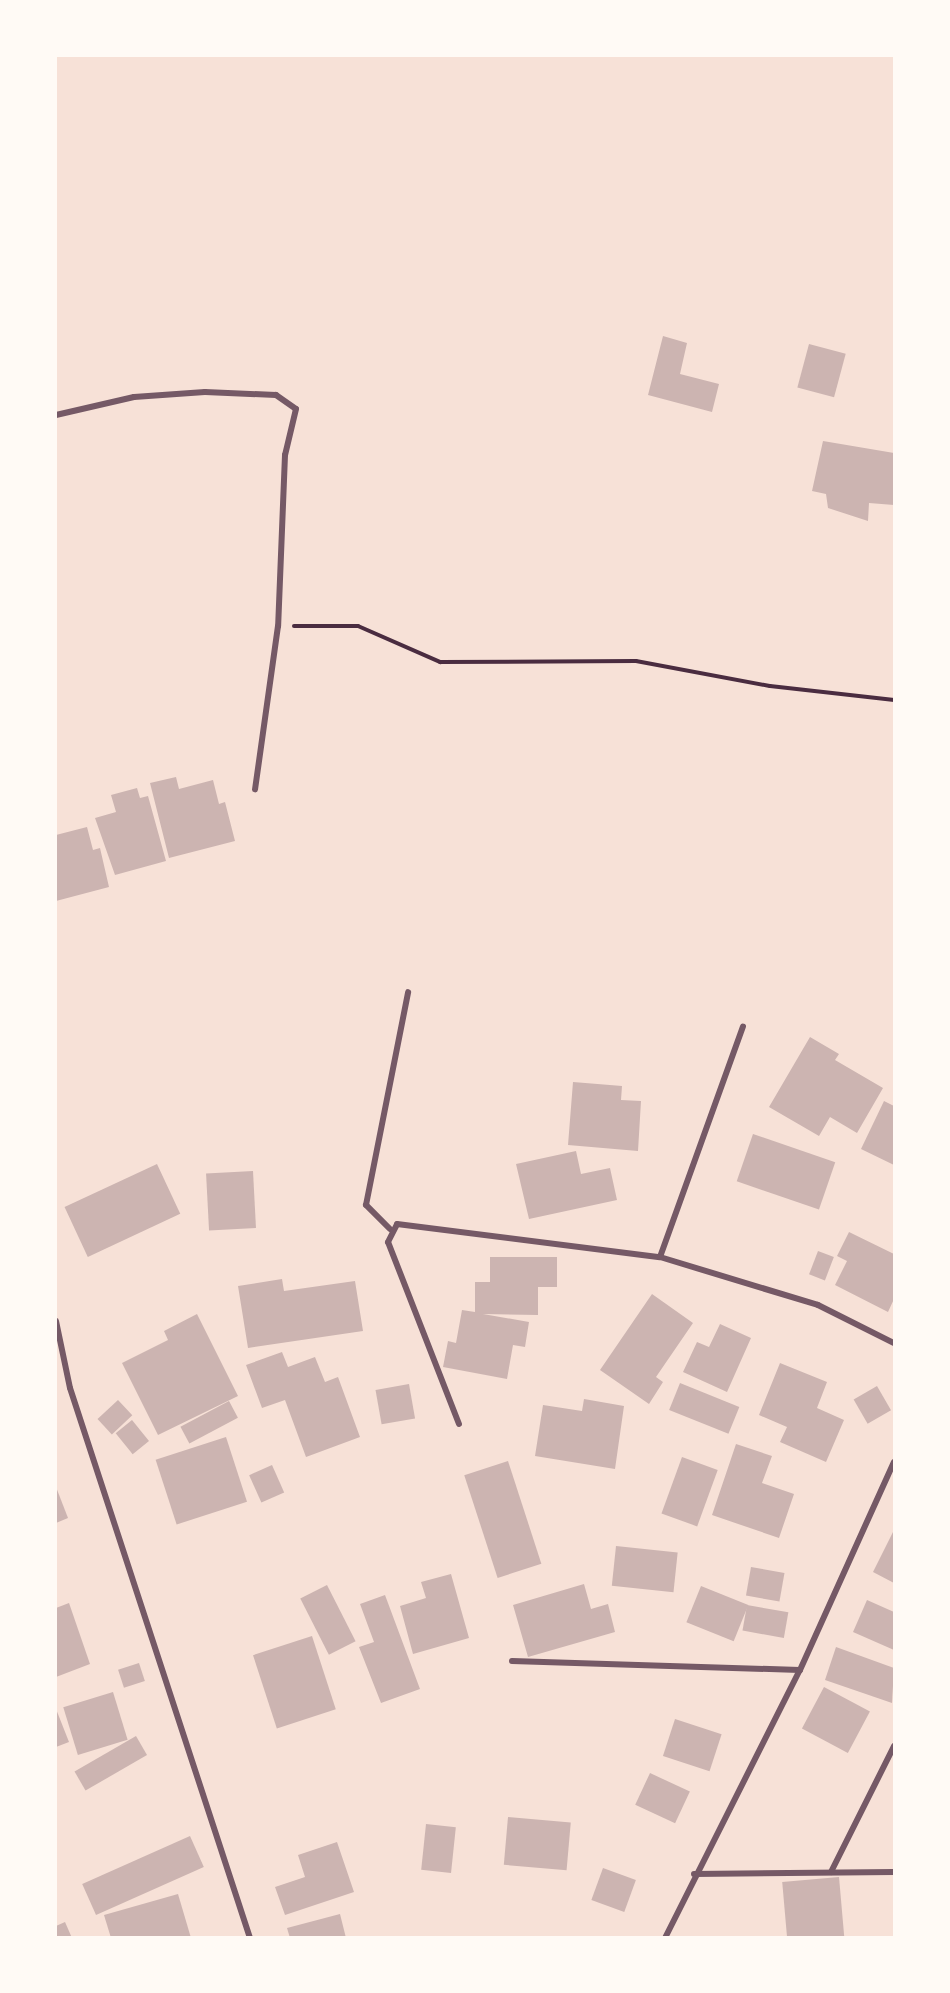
<!DOCTYPE html>
<style>
body{margin:0}
#map{position:relative;width:950px;height:1993px;overflow:hidden;background:#f7e1d7;font-family:"IBM Plex Sans",sans-serif}
div>[style]{position:absolute}
.building>*{inset:0;background:#ccb4b1;transform-origin:0 0}
.path>*{height:4px;margin:-2px;padding:0 2px;transform-origin:2px;border-radius:2px;background:#4a2c40}
.minor>*{height:6px;margin:-3px;padding:0 3px;transform-origin:3px;border-radius:3px;background:#755966}
span{translate:-50% -50%;white-space:nowrap;text-align:center;line-height:1.15;-webkit-text-stroke:4.5px #fffaf5;paint-order:stroke}
.frame{position:absolute;inset:0;border:57px solid #fffaf5;pointer-events:none}
</style>
<div id="map">
<div class="building">
<i style="clip-path:polygon(663px 336px,687px 343px,680px 374px,719px 384px,712px 412px,648px 395px)"></i>
<i style="left:809px;top:344px;width:38px;height:45px;rotate:15deg"></i>
<i style="clip-path:polygon(823px 441px,894px 453px,894px 505px,869px 503px,868px 521px,828px 508px,826px 494px,812px 491px)"></i>
<i style="clip-path:polygon(176px 777px,179px 789px,213px 780px,219px 804px,225px 802px,235px 841px,169px 858px,150px 783px)"></i>
<i style="clip-path:polygon(137px 788px,140px 798px,148px 796px,166px 861px,115px 875px,95px 818px,116px 812px,111px 795px)"></i>
<i style="clip-path:polygon(87px 827px,93px 850px,100px 848px,109px 887px,56px 901px,56px 835px)"></i>
<i style="clip-path:polygon(810px 1037px,839px 1054px,835px 1060px,883px 1088px,857px 1133px,830px 1117px,819px 1136px,769px 1107px)"></i>
<i style="clip-path:polygon(573px 1082px,622px 1086px,621px 1100px,641px 1101px,638px 1151px,568px 1145px)"></i>
<i style="clip-path:polygon(884px 1101px,894px 1106px,894px 1165px,861px 1149px)"></i>
<i style="left:753px;top:1134px;width:87px;height:50px;rotate:19deg"></i>
<i style="clip-path:polygon(576px 1151px,581px 1174px,610px 1168px,617px 1200px,529px 1219px,516px 1164px)"></i>
<i style="left:157px;top:1164px;width:55px;height:102px;rotate:65deg"></i>
<i style="left:253px;top:1171px;width:57px;height:47px;rotate:87deg"></i>
<i style="clip-path:polygon(849px 1232px,894px 1254px,894px 1299px,888px 1312px,835px 1285px,847px 1261px,837px 1256px)"></i>
<i style="left:818px;top:1251px;width:17px;height:25px;rotate:21deg"></i>
<i style="clip-path:polygon(490px 1257px,557px 1257px,557px 1287px,538px 1287px,538px 1315px,483px 1314px,529px 1322px,525px 1347px,513px 1345px,507px 1379px,443px 1367px,448px 1341px,456px 1343px,462px 1310px,475px 1312px,475px 1282px,490px 1282px)"></i>
<i style="clip-path:polygon(282px 1279px,284px 1291px,355px 1281px,363px 1331px,248px 1348px,238px 1286px)"></i>
<i style="clip-path:polygon(652px 1294px,693px 1323px,656px 1377px,663px 1382px,649px 1404px,600px 1370px)"></i>
<i style="clip-path:polygon(197px 1314px,238px 1396px,158px 1435px,122px 1363px,168px 1340px,164px 1331px)"></i>
<i style="clip-path:polygon(720px 1324px,751px 1338px,727px 1392px,683px 1372px,697px 1342px,709px 1347px)"></i>
<i style="clip-path:polygon(282px 1352px,288px 1367px,315px 1357px,325px 1382px,338px 1377px,360px 1437px,306px 1457px,285px 1400px,262px 1408px,246px 1365px)"></i>
<i style="clip-path:polygon(780px 1363px,827px 1382px,817px 1408px,844px 1420px,826px 1462px,780px 1442px,787px 1427px,759px 1415px)"></i>
<i style="left:680px;top:1383px;width:64px;height:29px;rotate:22deg"></i>
<i style="left:409px;top:1384px;width:35px;height:34px;rotate:80deg"></i>
<i style="left:877px;top:1386px;width:28px;height:27px;rotate:60deg"></i>
<i style="clip-path:polygon(584px 1399px,624px 1406px,615px 1469px,535px 1456px,543px 1405px,582px 1411px)"></i>
<i style="left:118px;top:1400px;width:21px;height:28px;rotate:47deg"></i>
<i style="left:229px;top:1401px;width:19px;height:55px;rotate:62deg"></i>
<i style="left:132px;top:1420px;width:27px;height:21px;rotate:51deg"></i>
<i style="left:226px;top:1437px;width:68px;height:74px;rotate:72deg"></i>
<i style="clip-path:polygon(736px 1444px,772px 1456px,762px 1483px,794px 1494px,779px 1538px,712px 1515px)"></i>
<i style="left:682px;top:1457px;width:38px;height:60px;rotate:20deg"></i>
<i style="left:508px;top:1461px;width:108px;height:46px;rotate:72deg"></i>
<i style="left:272px;top:1465px;width:30px;height:25px;rotate:66deg"></i>
<i style="clip-path:polygon(56px 1487px,68px 1518px,56px 1523px)"></i>
<i style="clip-path:polygon(894px 1530px,894px 1583px,873px 1572px)"></i>
<i style="left:616px;top:1546px;width:62px;height:40px;rotate:6deg"></i>
<i style="left:751px;top:1567px;width:34px;height:29px;rotate:10deg"></i>
<i style="clip-path:polygon(451px 1574px,469px 1638px,413px 1654px,400px 1606px,426px 1598px,421px 1582px)"></i>
<i style="clip-path:polygon(584px 1584px,591px 1609px,608px 1604px,615px 1632px,528px 1657px,513px 1605px)"></i>
<i style="left:327px;top:1585px;width:63px;height:30px;rotate:63deg"></i>
<i style="left:701px;top:1586px;width:51px;height:39px;rotate:22deg"></i>
<i style="clip-path:polygon(385px 1595px,420px 1689px,381px 1703px,359px 1647px,374px 1642px,360px 1604px)"></i>
<i style="clip-path:polygon(867px 1600px,894px 1612px,894px 1650px,853px 1632px)"></i>
<i style="clip-path:polygon(69px 1603px,90px 1664px,56px 1677px,56px 1608px)"></i>
<i style="left:747px;top:1605px;width:42px;height:26px;rotate:10deg"></i>
<i style="left:312px;top:1636px;width:77px;height:62px;rotate:72deg"></i>
<i style="clip-path:polygon(836px 1647px,894px 1668px,892px 1703px,825px 1680px)"></i>
<i style="left:139px;top:1663px;width:19px;height:22px;rotate:72deg"></i>
<i style="left:824px;top:1687px;width:52px;height:47px;rotate:28deg"></i>
<i style="left:113px;top:1692px;width:50px;height:52px;rotate:73deg"></i>
<i style="clip-path:polygon(56px 1709px,69px 1742px,56px 1747px)"></i>
<i style="left:675px;top:1719px;width:49px;height:39px;rotate:18deg"></i>
<i style="left:136px;top:1736px;width:22px;height:71px;rotate:60deg"></i>
<i style="left:650px;top:1773px;width:44px;height:35px;rotate:25deg"></i>
<i style="left:508px;top:1817px;width:63px;height:48px;rotate:5deg"></i>
<i style="left:426px;top:1824px;width:30px;height:46px;rotate:6deg"></i>
<i style="left:190px;top:1836px;width:34px;height:118px;rotate:66deg"></i>
<i style="clip-path:polygon(337px 1842px,354px 1892px,285px 1915px,275px 1887px,305px 1877px,298px 1855px)"></i>
<i style="left:603px;top:1868px;width:35px;height:34px;rotate:20deg"></i>
<i style="left:839px;top:1877px;width:61px;height:57px;rotate:85deg"></i>
<i style="clip-path:polygon(178px 1894px,191px 1938px,111px 1938px,104px 1915px)"></i>
<i style="clip-path:polygon(340px 1914px,346px 1938px,290px 1938px,287px 1928px)"></i>
<i style="clip-path:polygon(65px 1922px,72px 1938px,56px 1938px,56px 1926px)"></i>
</div>
<div class="path">
<i style="left:294px;top:626px;width:64px"></i>
<i style="left:358px;top:626px;width:90px;rotate:23.7deg"></i>
<i style="left:440px;top:662px;width:196px;rotate:-0.3deg"></i>
<i style="left:636px;top:661px;width:136px;rotate:10.6deg"></i>
<i style="left:770px;top:686px;width:125px;rotate:6.4deg"></i>
</div>
<div class="minor">
<i style="left:56px;top:415px;width:80px;rotate:-13deg"></i>
<i style="left:134px;top:397px;width:71px;rotate:-4deg"></i>
<i style="left:205px;top:392px;width:71px;rotate:2.4deg"></i>
<i style="left:276px;top:395px;width:24px;rotate:35deg"></i>
<i style="left:296px;top:409px;width:47px;rotate:103.4deg"></i>
<i style="left:285px;top:455px;width:171px;rotate:92.3deg"></i>
<i style="left:278px;top:626px;width:165px;rotate:98deg"></i>
<i style="left:390px;top:1229px;width:34px;rotate:-135deg"></i>
<i style="left:366px;top:1205px;width:217px;rotate:-78.8deg"></i>
<i style="left:660px;top:1257px;width:245px;rotate:-70.2deg"></i>
<i style="left:56px;top:1321px;width:68px;rotate:78.2deg"></i>
<i style="left:70px;top:1388px;width:579px;rotate:71.88deg"></i>
<i style="left:459px;top:1424px;width:195px;rotate:-111.3deg"></i>
<i style="left:388px;top:1242px;width:20px;rotate:-63deg"></i>
<i style="left:397px;top:1224px;width:265px;rotate:7.2deg"></i>
<i style="left:660px;top:1257px;width:165px;rotate:16.9deg"></i>
<i style="left:818px;top:1305px;width:85px;rotate:26.6deg"></i>
<i style="left:512px;top:1661px;width:288px;rotate:1.8deg"></i>
<i style="left:831px;top:1872px;width:141px;rotate:-63.4deg"></i>
<i style="left:694px;top:1874px;width:200px;rotate:-0.6deg"></i>
<i style="left:665px;top:1938px;width:300px;rotate:-63.3deg"></i>
<i style="left:800px;top:1670px;width:228px;rotate:-65.7deg"></i>
</div>
<div class="frame"></div>
</div>
